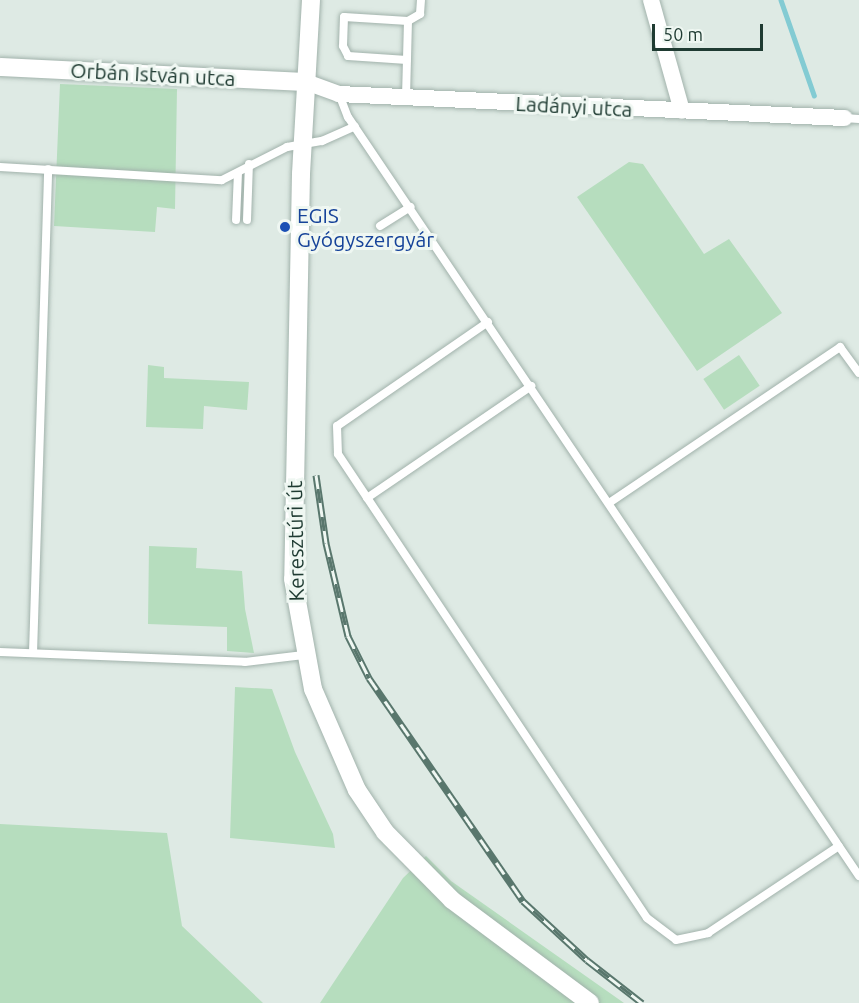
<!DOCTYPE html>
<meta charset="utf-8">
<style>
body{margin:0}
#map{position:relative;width:859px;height:1003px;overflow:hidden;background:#deeae4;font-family:Ubuntu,sans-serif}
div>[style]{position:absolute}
.green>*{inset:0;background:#b6ddbe;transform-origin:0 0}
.stream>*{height:4.5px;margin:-2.25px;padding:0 2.25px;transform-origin:2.25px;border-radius:2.25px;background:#83cbd3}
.roads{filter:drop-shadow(0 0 2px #a1b2ab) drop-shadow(0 0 2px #a1b2ab)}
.lane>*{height:8px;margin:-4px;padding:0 4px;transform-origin:4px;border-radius:4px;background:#fff}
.street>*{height:16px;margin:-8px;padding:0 8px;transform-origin:8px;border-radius:8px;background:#fff}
.secondary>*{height:18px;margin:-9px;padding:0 9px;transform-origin:9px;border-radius:9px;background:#fff}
.rail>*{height:7px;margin-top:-3.5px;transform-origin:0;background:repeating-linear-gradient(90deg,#eff7f2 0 14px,#59776d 0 28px);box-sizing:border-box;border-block:2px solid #59776d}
.dots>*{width:16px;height:16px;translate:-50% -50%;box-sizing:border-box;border:3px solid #eff7f2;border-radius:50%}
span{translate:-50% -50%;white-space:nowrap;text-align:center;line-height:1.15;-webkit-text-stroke:6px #eff7f2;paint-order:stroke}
.street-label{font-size:21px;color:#1f3b32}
.transit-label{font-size:21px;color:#164399}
.left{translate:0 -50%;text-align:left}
.scale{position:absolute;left:652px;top:24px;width:111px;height:27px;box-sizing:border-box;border:3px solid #1f3b32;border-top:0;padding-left:8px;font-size:18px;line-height:21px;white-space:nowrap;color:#1f3b32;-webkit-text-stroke:4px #eff7f2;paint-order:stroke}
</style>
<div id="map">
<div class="green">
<i style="clip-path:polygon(60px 84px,177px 89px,175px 209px,157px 207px,155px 232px,54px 226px)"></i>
<i style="clip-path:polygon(629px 162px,643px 164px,704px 254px,729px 239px,782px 313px,697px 371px,577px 197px)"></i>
<i style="left:739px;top:355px;width:37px;height:43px;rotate:56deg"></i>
<i style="clip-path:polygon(148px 365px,164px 367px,164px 378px,249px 382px,247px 410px,204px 406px,203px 429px,146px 427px)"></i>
<i style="clip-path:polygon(149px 546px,197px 548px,196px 568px,242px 571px,245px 609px,254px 653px,227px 651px,227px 627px,148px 624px)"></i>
<i style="clip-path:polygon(235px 687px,272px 689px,295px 752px,333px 834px,335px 848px,230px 838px)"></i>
<i style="clip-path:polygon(0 824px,167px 833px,182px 926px,263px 1003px,0 1003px)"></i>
<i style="clip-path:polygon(426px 856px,451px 881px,624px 1003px,320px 1003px,403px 878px)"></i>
</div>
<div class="stream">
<i style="left:781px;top:0;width:101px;rotate:70.8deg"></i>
</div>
<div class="roads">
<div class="lane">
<i style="left:408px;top:21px;width:14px;rotate:-30deg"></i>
<i style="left:420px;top:14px;width:14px;rotate:-86deg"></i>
<i style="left:339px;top:94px;width:25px;rotate:69deg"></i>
<i style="left:348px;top:117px;width:915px;rotate:56.05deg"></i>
<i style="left:406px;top:97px;width:76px;rotate:-88.5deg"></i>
<i style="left:408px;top:21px;width:64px;rotate:-176.4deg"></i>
<i style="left:344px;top:17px;width:29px;rotate:92deg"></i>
<i style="left:343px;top:46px;width:11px;rotate:63deg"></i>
<i style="left:348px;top:56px;width:59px;rotate:3.9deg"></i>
<i style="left:844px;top:118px;width:15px;rotate:4deg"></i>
<i style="left:0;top:167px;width:222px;rotate:3.4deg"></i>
<i style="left:222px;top:180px;width:73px;rotate:-26.9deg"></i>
<i style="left:287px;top:147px;width:36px;rotate:-10deg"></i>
<i style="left:322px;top:141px;width:36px;rotate:-24deg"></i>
<i style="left:236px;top:220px;width:47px;rotate:-87.6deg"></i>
<i style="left:247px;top:220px;width:56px;rotate:-88deg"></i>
<i style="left:380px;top:226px;width:36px;rotate:-32deg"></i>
<i style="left:488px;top:322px;width:183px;rotate:145.4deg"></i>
<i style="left:337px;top:426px;width:28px;rotate:88deg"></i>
<i style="left:338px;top:454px;width:557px;rotate:56.34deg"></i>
<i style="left:647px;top:918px;width:36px;rotate:37deg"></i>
<i style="left:676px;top:940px;width:33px;rotate:-12deg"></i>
<i style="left:708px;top:933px;width:157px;rotate:-33.6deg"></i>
<i style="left:367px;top:498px;width:199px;rotate:-34.3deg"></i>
<i style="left:609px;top:503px;width:279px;rotate:-34deg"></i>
<i style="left:840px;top:347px;width:32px;rotate:54deg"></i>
<i style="left:0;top:652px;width:245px;rotate:2.3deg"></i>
<i style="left:245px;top:662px;width:59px;rotate:-6.8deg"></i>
<i style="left:33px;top:653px;width:484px;rotate:-88.2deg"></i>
</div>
<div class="street">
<i style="left:651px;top:0;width:115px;rotate:74.4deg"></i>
<i style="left:306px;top:82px;width:35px;rotate:20deg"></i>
<i style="left:339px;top:94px;width:506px;rotate:2.72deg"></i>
</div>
<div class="secondary">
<i style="left:311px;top:0;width:174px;rotate:93.3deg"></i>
<i style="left:301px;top:174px;width:405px;rotate:91.1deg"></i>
<i style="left:293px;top:579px;width:112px;rotate:79.7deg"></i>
<i style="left:313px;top:689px;width:110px;rotate:66.5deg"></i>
<i style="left:357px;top:790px;width:50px;rotate:56.3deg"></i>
<i style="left:385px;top:832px;width:95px;rotate:45.4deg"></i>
<i style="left:452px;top:900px;width:172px;rotate:36.7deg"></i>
<i style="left:0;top:67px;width:306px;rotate:2.8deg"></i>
</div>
</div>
<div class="rail">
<i style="left:316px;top:475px;width:69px;rotate:81.6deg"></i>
<i style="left:326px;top:543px;width:96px;rotate:76.7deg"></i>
<i style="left:348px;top:636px;width:47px;rotate:63.4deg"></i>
<i style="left:369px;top:678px;width:271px;rotate:55.4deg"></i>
<i style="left:523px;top:901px;width:87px;rotate:42.7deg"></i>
<i style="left:587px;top:960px;width:70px;rotate:38deg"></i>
</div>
<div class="dots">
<i style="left:285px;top:227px;background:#1a4fb4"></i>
</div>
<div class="street-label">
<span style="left:153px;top:74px;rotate:3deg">Orbán István utca</span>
<span style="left:574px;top:106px;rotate:3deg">Ladányi utca</span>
<span style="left:295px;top:541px;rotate:-91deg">Keresztúri út</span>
</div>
<div class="transit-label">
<span class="left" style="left:297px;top:227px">EGIS<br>Gyógyszergyár</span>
</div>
<div class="scale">50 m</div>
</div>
